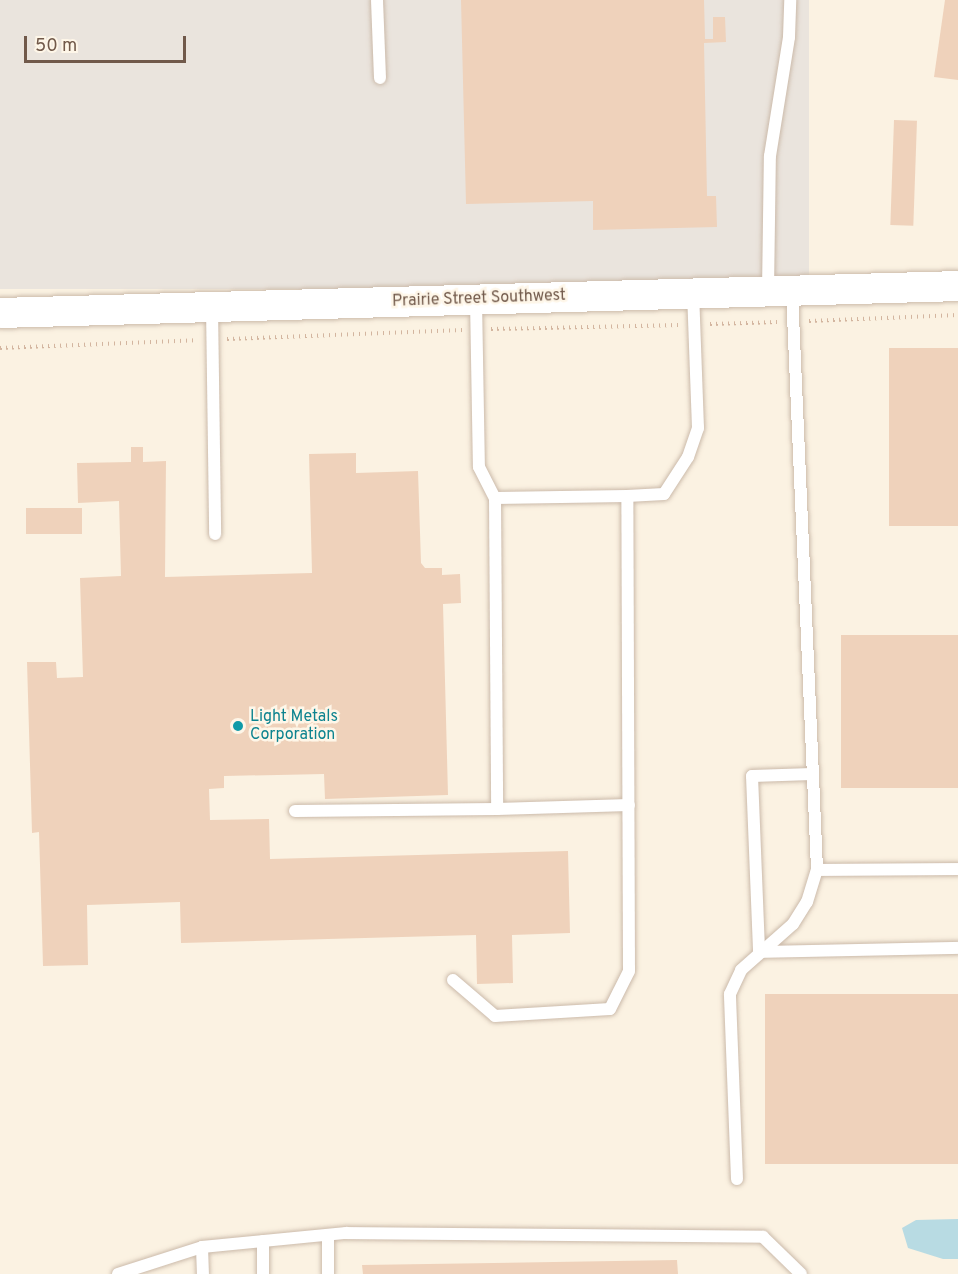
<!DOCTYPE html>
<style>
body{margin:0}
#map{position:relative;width:958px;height:1274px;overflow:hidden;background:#fbf2e2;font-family:Overpass,sans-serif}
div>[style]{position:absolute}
.industrial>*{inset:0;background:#eae4dd;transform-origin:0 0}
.water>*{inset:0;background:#b8dbe3}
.building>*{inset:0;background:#efd2bb;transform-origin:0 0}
.path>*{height:4px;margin-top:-2px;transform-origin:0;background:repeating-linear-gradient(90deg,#d3b59f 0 1.5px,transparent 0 6px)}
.roads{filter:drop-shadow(0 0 2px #cbbaaa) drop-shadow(0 0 2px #cbbaaa)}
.service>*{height:12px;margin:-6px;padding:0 6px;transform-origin:6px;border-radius:6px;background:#fff}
.tertiary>*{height:30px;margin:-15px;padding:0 15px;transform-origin:15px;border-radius:15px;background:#fff}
.dots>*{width:16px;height:16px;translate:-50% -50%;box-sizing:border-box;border:3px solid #fef6e8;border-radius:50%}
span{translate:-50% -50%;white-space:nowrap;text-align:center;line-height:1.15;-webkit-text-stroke:5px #fef6e8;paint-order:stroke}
.street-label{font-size:16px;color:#71594a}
.culture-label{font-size:16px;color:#0d838f}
.left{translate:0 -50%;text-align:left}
.scale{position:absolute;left:24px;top:36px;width:162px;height:27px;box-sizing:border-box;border:3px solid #71594a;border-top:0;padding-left:8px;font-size:18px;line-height:21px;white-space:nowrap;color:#71594a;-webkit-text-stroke:4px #fef6e8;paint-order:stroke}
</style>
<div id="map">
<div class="industrial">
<i style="left:0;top:0;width:809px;height:289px"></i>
</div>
<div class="water">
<i style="clip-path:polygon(958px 1219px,958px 1259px,943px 1259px,908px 1248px,902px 1228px,916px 1220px)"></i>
</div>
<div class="building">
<i style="clip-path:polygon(461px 0,704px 0,705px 39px,713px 39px,713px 17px,725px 17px,726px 42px,704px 43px,707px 196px,716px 196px,717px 227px,593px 230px,593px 201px,466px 204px)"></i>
<i style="clip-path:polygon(945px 0,958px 0,958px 80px,934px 77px)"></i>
<i style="left:894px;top:120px;width:23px;height:105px;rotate:2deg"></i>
<i style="left:889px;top:348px;width:69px;height:178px"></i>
<i style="clip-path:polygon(131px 447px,143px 447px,143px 462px,166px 461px,165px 577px,312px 573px,309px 454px,356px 453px,356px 473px,418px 471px,421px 563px,425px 568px,442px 568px,442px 575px,460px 574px,461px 603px,443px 604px,448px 795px,325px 799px,324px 774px,224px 776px,224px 788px,209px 789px,210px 820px,269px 819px,270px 859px,568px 851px,570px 933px,512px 935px,513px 983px,477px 984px,476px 935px,181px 943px,180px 902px,87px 905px,88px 965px,43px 966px,39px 832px,32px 833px,27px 662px,56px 662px,57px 678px,83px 677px,80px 578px,121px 576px,119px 501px,78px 503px,77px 463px,131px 462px)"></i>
<i style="left:26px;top:508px;width:56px;height:26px"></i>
<i style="left:958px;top:635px;width:153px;height:117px;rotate:90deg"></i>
<i style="left:958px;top:994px;width:170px;height:193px;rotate:90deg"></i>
<i style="clip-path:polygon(677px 1260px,678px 1274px,363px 1274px,362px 1265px)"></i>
</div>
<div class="path">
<i style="left:809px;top:321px;width:149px;rotate:-2.3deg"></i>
<i style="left:710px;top:324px;width:67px;rotate:-1.7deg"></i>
<i style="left:491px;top:329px;width:187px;rotate:-1.2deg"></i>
<i style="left:227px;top:339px;width:236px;rotate:-2.2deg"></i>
<i style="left:0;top:348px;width:196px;rotate:-2.3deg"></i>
</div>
<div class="roads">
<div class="service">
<i style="left:377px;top:0;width:78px;rotate:87.8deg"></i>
<i style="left:768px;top:291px;width:135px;rotate:-89.2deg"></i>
<i style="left:770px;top:156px;width:121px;rotate:-80.9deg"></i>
<i style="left:789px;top:37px;width:37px;rotate:-88deg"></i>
<i style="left:792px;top:292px;width:579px;rotate:87.52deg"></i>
<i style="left:817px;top:870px;width:141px;rotate:-0.4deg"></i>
<i style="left:476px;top:300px;width:167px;rotate:89deg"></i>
<i style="left:479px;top:467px;width:35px;rotate:63deg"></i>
<i style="left:495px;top:498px;width:132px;rotate:-0.9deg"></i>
<i style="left:627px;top:496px;width:37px;rotate:-3deg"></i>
<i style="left:664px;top:494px;width:44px;rotate:-57deg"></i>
<i style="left:688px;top:457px;width:31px;rotate:-71deg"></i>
<i style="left:698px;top:428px;width:135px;rotate:-92.1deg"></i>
<i style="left:212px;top:307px;width:227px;rotate:89.2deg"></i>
<i style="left:495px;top:498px;width:311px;rotate:89.6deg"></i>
<i style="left:497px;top:809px;width:132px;rotate:-1.7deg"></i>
<i style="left:812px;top:774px;width:60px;rotate:178.1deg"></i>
<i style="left:752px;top:776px;width:176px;rotate:87.7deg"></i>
<i style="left:759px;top:952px;width:199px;rotate:-1.2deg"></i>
<i style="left:295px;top:811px;width:202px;rotate:-0.6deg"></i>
<i style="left:453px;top:980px;width:55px;rotate:40.6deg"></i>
<i style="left:495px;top:1016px;width:115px;rotate:-3.5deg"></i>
<i style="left:610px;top:1009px;width:42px;rotate:-63.4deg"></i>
<i style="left:629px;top:971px;width:475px;rotate:-90.2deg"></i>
<i style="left:737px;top:1179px;width:185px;rotate:-92.2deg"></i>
<i style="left:730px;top:994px;width:26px;rotate:-65deg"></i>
<i style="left:741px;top:970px;width:69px;rotate:-41.5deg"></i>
<i style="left:793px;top:924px;width:26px;rotate:-58deg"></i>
<i style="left:807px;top:902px;width:34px;rotate:-73deg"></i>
<i style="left:263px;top:1241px;width:33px;rotate:90deg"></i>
<i style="left:202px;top:1247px;width:27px;rotate:88deg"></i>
<i style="left:118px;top:1274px;width:88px;rotate:-17.8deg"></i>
<i style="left:202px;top:1247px;width:145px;rotate:-5.6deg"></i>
<i style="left:346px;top:1233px;width:417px;rotate:0.5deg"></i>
<i style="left:763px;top:1237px;width:53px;rotate:44.2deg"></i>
<i style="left:328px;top:1274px;width:39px;rotate:-90deg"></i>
</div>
<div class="tertiary">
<i style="left:0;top:313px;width:958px;rotate:-1.61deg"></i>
</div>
</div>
<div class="dots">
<i style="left:238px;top:726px;background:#0f9aa8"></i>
</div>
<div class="street-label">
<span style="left:479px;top:299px;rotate:-2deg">Prairie Street Southwest</span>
</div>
<div class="culture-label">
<span class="left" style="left:250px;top:726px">Light Metals<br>Corporation</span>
</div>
<div class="scale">50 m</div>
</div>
